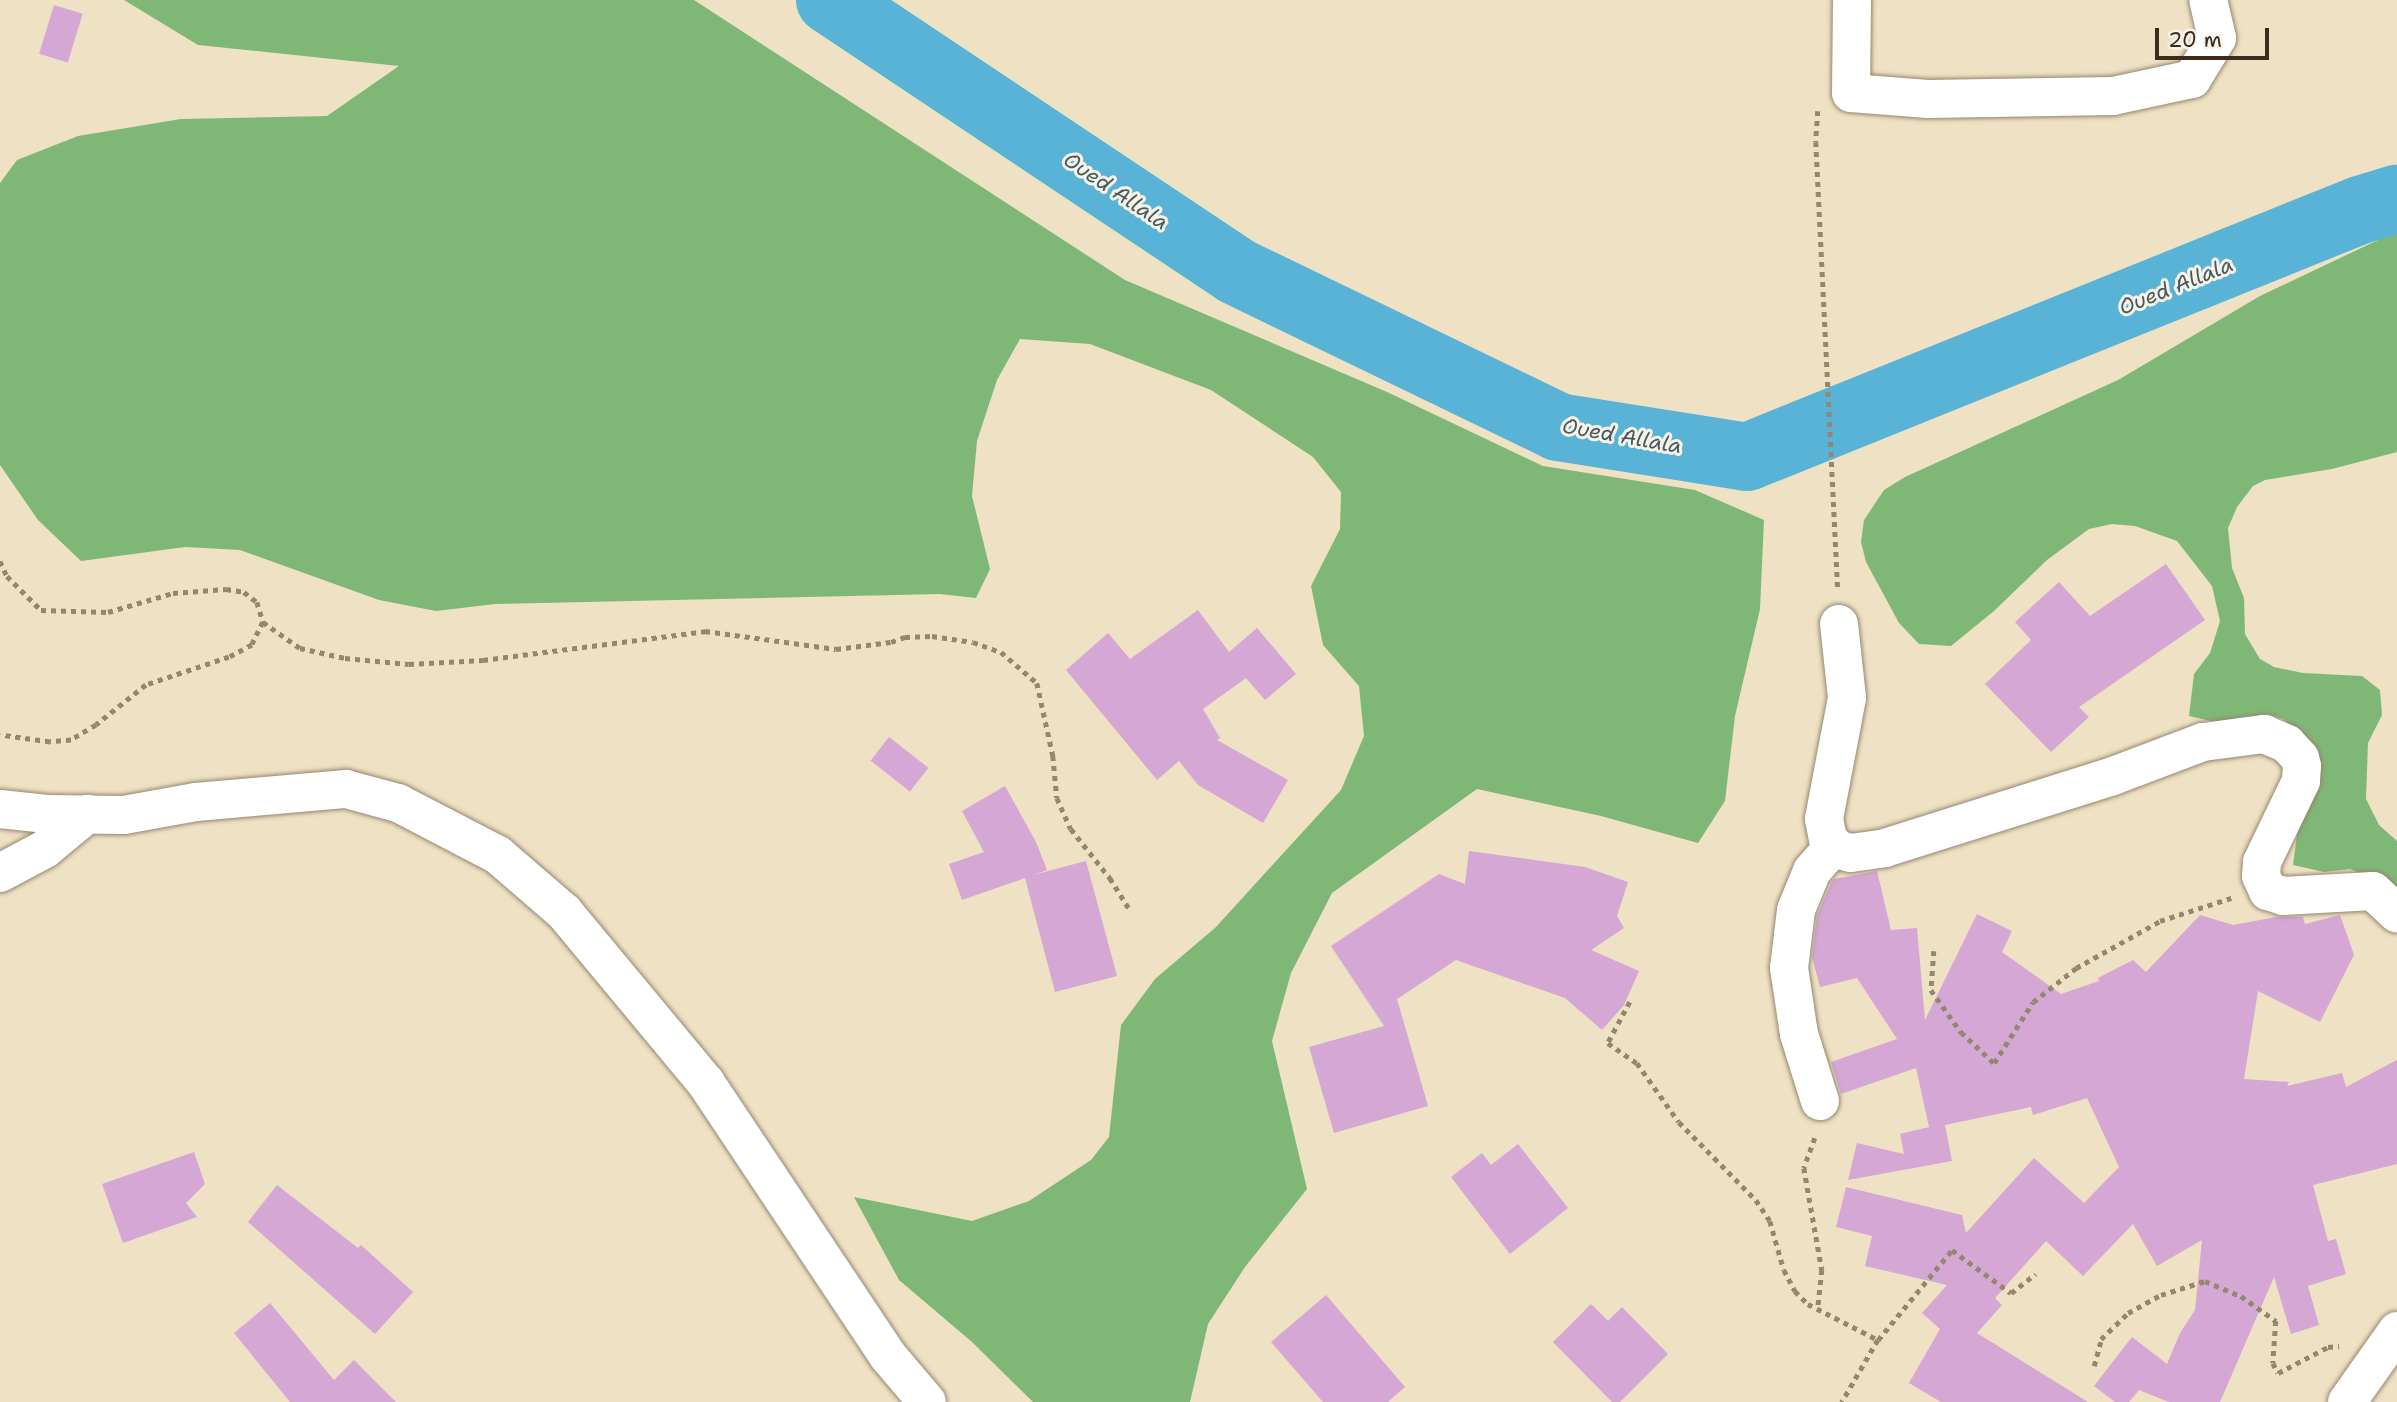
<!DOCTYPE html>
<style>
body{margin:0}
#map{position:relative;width:2397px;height:1402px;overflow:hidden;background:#efe1c3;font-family:"Shantell Sans",sans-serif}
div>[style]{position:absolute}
.forest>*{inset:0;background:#7fb876}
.river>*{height:68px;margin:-34px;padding:0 34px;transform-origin:34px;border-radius:34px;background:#58b3d6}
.building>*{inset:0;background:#d4a7d4;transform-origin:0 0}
.path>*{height:4.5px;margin-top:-2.25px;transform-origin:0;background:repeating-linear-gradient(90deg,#958670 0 5px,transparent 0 10px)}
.roads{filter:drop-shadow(0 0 2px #958670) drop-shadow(0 0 2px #958670)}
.minor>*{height:38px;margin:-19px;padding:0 19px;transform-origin:19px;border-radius:19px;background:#fff}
.major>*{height:38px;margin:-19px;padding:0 19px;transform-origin:19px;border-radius:19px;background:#fff}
span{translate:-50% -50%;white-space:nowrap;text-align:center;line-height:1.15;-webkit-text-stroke:6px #f7f3e8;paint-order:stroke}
.water-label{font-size:21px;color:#455a5e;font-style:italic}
.scale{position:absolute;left:2155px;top:28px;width:114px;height:32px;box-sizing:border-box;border:4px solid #3b2a1e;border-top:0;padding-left:9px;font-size:21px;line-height:24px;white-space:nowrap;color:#3b2a1e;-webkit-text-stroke:5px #f7f3e8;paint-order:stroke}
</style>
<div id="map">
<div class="forest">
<i style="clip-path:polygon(124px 0,694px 0,1125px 280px,1387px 392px,1543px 466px,1695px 490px,1764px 520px,1760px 609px,1735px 716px,1725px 801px,1698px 843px,1601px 816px,1477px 789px,1332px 893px,1291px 973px,1272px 1041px,1307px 1189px,1245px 1267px,1208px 1324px,1190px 1402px,1033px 1402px,972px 1342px,899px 1280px,854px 1197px,972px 1221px,1029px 1201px,1091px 1160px,1109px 1137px,1121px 1025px,1155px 979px,1216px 927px,1341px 790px,1364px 736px,1359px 686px,1323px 645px,1311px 586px,1340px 529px,1341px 492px,1313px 457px,1211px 390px,1090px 344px,1020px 339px,997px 380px,977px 441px,972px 496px,990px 569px,976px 598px,940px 594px,495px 604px,436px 611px,379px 600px,240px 550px,185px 547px,81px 561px,38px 520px,0 465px,0 183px,17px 160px,78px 136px,181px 119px,327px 116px,399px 66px,198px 45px)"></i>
<i style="clip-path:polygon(2397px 231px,2397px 452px,2332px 469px,2265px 480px,2253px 486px,2237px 507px,2228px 528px,2232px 568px,2244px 598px,2245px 634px,2260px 659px,2274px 667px,2303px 673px,2362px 676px,2380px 690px,2382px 715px,2368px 743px,2366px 799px,2379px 825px,2397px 841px,2397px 892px,2380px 881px,2350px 869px,2324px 872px,2293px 865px,2309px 744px,2284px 719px,2266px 714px,2220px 723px,2189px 716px,2194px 674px,2210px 653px,2220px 621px,2212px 586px,2177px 541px,2135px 526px,2112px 524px,2089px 529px,2047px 560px,1994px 611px,1951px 646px,1919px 644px,1899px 623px,1866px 562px,1861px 542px,1864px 520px,1884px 490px,1905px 477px,2118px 380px,2260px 296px)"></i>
</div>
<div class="river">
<i style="left:830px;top:0;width:488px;rotate:33.7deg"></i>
<i style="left:1236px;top:271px;width:358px;rotate:25.8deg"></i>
<i style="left:1558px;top:427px;width:191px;rotate:9deg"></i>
<i style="left:1747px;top:457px;width:661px;rotate:-21.95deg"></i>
<i style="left:2360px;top:210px;width:39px;rotate:-17deg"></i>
</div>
<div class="building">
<i style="left:54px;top:5px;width:30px;height:51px;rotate:17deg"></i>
<i style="clip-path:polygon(2166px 564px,2205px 620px,2079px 707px,2089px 717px,2051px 752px,1985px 684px,2031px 640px,2015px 622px,2059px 582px,2090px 616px)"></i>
<i style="clip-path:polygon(1198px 610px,1229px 652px,1257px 628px,1296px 674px,1265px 700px,1246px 678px,1203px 709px,1220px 738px,1217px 740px,1288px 780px,1263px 823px,1198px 785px,1179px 761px,1157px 780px,1066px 670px,1108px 633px,1130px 659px)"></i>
<i style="left:889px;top:737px;width:50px;height:30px;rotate:38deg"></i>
<i style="clip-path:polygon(1005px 786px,1036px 842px,1047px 870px,1033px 875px,1086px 861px,1117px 976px,1055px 992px,1025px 878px,962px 900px,949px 864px,984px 852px,962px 811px)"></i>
<i style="clip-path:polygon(1469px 851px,1585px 867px,1628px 882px,1617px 916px,1624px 928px,1591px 950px,1639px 971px,1624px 1005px,1602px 1030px,1565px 998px,1456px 960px,1397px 999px,1428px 1106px,1334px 1133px,1309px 1047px,1384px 1026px,1331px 946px,1439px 874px,1465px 884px)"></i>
<i style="clip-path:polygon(1877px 871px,1891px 930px,1917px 928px,1925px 1020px,1977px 914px,2012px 931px,2002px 952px,2061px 994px,2099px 981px,2098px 978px,2133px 960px,2146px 972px,2200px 915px,2233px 925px,2276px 917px,2303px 917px,2305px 924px,2340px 915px,2354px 955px,2320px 1022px,2258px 991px,2244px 1079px,2289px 1082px,2287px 1086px,2342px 1073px,2346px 1087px,2397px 1060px,2397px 1164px,2313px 1185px,2328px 1241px,2336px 1239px,2346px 1274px,2308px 1286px,2319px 1325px,2291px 1334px,2274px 1277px,2220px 1402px,2169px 1402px,2139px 1390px,2129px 1402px,2115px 1402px,2094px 1386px,2132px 1337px,2167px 1364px,2180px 1333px,2195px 1310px,2202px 1240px,2157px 1266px,2133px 1224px,2083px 1276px,2046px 1241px,1995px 1298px,2002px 1305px,1977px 1333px,2088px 1402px,1941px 1402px,1909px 1383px,1940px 1329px,1922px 1313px,1947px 1285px,1865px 1266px,1872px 1236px,1836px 1227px,1846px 1187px,1962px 1215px,1966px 1233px,2034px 1158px,2084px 1203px,2119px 1167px,2087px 1098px,2033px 1115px,2031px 1107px,1945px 1125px,1952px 1161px,1848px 1180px,1857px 1143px,1904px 1154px,1900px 1134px,1929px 1127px,1916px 1068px,1841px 1094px,1831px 1062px,1897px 1039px,1857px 978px,1820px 987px,1812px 957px,1817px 916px,1831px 883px,1834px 879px)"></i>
<i style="clip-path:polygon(1518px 1144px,1568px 1208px,1510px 1254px,1451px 1177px,1482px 1153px,1491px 1165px)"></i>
<i style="clip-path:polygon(194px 1152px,205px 1184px,186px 1203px,197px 1217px,123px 1243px,102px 1184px)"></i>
<i style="clip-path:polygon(277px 1185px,358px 1248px,361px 1245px,413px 1292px,375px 1334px,248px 1222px)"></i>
<i style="clip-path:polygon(1326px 1295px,1405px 1387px,1388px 1402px,1323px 1402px,1271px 1342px)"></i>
<i style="clip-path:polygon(270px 1303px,334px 1380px,354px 1360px,396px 1402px,290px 1402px,234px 1333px)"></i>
<i style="clip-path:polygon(1591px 1304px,1608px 1321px,1622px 1307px,1668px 1354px,1620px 1402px,1612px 1402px,1553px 1342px)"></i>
</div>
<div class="path">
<i style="left:1818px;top:111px;width:31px;rotate:94deg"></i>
<i style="left:1816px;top:142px;width:447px;rotate:87.2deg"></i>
<i style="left:0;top:561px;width:17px;rotate:65deg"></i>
<i style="left:7px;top:576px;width:48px;rotate:45deg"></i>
<i style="left:41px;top:610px;width:67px;rotate:1.7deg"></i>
<i style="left:108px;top:612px;width:68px;rotate:-16.3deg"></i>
<i style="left:173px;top:593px;width:53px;rotate:-4.3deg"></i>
<i style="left:226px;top:589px;width:18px;rotate:9deg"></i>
<i style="left:244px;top:592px;width:16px;rotate:38deg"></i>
<i style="left:257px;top:602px;width:21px;rotate:73deg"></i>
<i style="left:263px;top:622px;width:25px;rotate:116deg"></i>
<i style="left:252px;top:645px;width:26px;rotate:152deg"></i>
<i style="left:229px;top:657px;width:88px;rotate:161.4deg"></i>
<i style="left:146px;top:685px;width:64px;rotate:141.3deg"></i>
<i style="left:96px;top:725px;width:29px;rotate:149deg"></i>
<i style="left:71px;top:740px;width:21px;rotate:175deg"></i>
<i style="left:50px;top:742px;width:50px;rotate:-172deg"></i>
<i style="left:263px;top:622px;width:45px;rotate:35.1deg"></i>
<i style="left:300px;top:648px;width:46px;rotate:12.5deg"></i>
<i style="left:345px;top:658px;width:64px;rotate:5.4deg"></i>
<i style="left:409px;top:664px;width:74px;rotate:-3.1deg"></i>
<i style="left:483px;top:660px;width:224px;rotate:-7.4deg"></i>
<i style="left:705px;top:631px;width:132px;rotate:7.8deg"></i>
<i style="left:836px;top:649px;width:55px;rotate:-7.3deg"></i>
<i style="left:891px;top:642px;width:15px;rotate:-20deg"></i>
<i style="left:905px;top:637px;width:27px;rotate:-2deg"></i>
<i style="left:932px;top:636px;width:41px;rotate:8.3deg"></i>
<i style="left:973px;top:642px;width:30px;rotate:20deg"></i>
<i style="left:1001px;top:652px;width:48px;rotate:40.7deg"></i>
<i style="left:1037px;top:683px;width:75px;rotate:77.6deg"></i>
<i style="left:1053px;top:756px;width:42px;rotate:84.6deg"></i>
<i style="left:1057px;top:798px;width:34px;rotate:66deg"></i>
<i style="left:1071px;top:829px;width:63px;rotate:51.5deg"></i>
<i style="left:1110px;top:878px;width:38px;rotate:58deg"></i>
<i style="left:1934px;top:951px;width:39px;rotate:94deg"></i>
<i style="left:1931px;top:990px;width:52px;rotate:54.5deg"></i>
<i style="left:1961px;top:1032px;width:45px;rotate:43.2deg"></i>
<i style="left:1994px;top:1063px;width:72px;rotate:-57.4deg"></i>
<i style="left:2033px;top:1002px;width:55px;rotate:-38.3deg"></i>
<i style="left:2076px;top:968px;width:96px;rotate:-29.2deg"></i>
<i style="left:2160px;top:921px;width:75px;rotate:-17.9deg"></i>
<i style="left:1630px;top:1002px;width:47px;rotate:118.2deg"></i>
<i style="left:1608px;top:1043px;width:35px;rotate:35deg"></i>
<i style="left:1637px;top:1063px;width:72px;rotate:54.6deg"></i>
<i style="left:1679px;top:1122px;width:110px;rotate:45.4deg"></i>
<i style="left:1756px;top:1200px;width:25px;rotate:56deg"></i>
<i style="left:1770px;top:1221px;width:51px;rotate:74.1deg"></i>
<i style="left:1784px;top:1270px;width:24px;rotate:62deg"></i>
<i style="left:1795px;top:1291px;width:18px;rotate:45deg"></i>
<i style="left:1808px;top:1304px;width:79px;rotate:27.2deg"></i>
<i style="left:1878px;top:1340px;width:72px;rotate:120.1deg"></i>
<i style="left:1815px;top:1138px;width:32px;rotate:110deg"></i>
<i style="left:1804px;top:1168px;width:104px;rotate:80deg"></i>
<i style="left:1822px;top:1270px;width:38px;rotate:96deg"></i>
<i style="left:1878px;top:1340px;width:117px;rotate:-50.6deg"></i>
<i style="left:1952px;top:1250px;width:73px;rotate:36.1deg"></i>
<i style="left:2011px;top:1293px;width:31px;rotate:-38deg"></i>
<i style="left:2094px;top:1366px;width:28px;rotate:-75deg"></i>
<i style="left:2101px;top:1339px;width:37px;rotate:-44deg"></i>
<i style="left:2128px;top:1313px;width:38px;rotate:-29deg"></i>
<i style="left:2161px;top:1295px;width:46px;rotate:-17.7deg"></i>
<i style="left:2205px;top:1281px;width:39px;rotate:23deg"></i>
<i style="left:2241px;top:1296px;width:43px;rotate:35.5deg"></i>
<i style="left:2276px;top:1321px;width:42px;rotate:94.1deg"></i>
<i style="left:2273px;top:1363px;width:11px;rotate:63deg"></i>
<i style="left:2278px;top:1373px;width:56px;rotate:-27.5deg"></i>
<i style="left:2328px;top:1347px;width:11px;rotate:-5deg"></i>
</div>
<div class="roads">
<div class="minor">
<i style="left:1852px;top:0;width:93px;rotate:90.6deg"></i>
<i style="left:1851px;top:93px;width:77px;rotate:4.5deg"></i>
<i style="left:1928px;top:99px;width:185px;rotate:-0.9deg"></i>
<i style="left:2113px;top:96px;width:81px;rotate:-12.1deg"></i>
<i style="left:2192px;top:79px;width:48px;rotate:-58.6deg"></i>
<i style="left:2217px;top:38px;width:39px;rotate:-103deg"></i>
<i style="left:1839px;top:624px;width:74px;rotate:83.8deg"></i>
<i style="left:1847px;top:698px;width:123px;rotate:100.8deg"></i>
<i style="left:1824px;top:819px;width:20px;rotate:79deg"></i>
<i style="left:1828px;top:839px;width:16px;rotate:45deg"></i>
<i style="left:1839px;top:850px;width:12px;rotate:14deg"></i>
<i style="left:1851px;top:853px;width:34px;rotate:-8deg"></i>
<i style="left:1885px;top:848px;width:239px;rotate:-17.5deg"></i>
<i style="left:2113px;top:776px;width:96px;rotate:-20.7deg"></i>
<i style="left:2203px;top:742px;width:62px;rotate:-7.5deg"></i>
<i style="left:2264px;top:734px;width:25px;rotate:23deg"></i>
<i style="left:2287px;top:744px;width:19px;rotate:47deg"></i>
<i style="left:2300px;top:758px;width:8px;rotate:76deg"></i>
<i style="left:2302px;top:766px;width:15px;rotate:94deg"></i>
<i style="left:2301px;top:781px;width:90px;rotate:115.7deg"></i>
<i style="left:2262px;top:862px;width:14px;rotate:94deg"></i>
<i style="left:2261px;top:876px;width:17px;rotate:65deg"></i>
<i style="left:2268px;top:891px;width:16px;rotate:18deg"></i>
<i style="left:2283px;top:896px;width:90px;rotate:-3.2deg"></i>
<i style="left:2373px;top:891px;width:33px;rotate:43deg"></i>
<i style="left:0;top:873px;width:51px;rotate:-28.1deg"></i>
<i style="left:45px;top:849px;width:55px;rotate:-39.8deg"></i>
<i style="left:1820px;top:1101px;width:70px;rotate:-107.4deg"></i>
<i style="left:1799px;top:1034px;width:67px;rotate:-98.6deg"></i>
<i style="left:1789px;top:968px;width:58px;rotate:-83.1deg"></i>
<i style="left:1796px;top:910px;width:42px;rotate:-67.7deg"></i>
<i style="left:1812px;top:871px;width:32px;rotate:-49deg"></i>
<i style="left:2347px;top:1402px;width:87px;rotate:-54.8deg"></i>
</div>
<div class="major">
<i style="left:0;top:809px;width:47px;rotate:6.1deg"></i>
<i style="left:47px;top:814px;width:77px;rotate:0.7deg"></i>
<i style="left:124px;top:815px;width:73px;rotate:-10.2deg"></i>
<i style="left:196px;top:802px;width:151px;rotate:-5deg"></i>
<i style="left:346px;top:789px;width:54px;rotate:15.1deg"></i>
<i style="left:398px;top:803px;width:113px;rotate:27.5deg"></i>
<i style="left:498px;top:855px;width:87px;rotate:40.8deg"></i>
<i style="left:564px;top:912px;width:222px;rotate:50.3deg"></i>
<i style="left:706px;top:1083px;width:328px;rotate:56.3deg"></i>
<i style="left:888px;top:1356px;width:60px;rotate:49.7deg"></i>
</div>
</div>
<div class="water-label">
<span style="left:1116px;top:191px;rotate:34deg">Oued Allala</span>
<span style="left:2176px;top:286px;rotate:-22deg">Oued Allala</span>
<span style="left:1622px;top:436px;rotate:10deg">Oued Allala</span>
</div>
<div class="scale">20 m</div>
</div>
